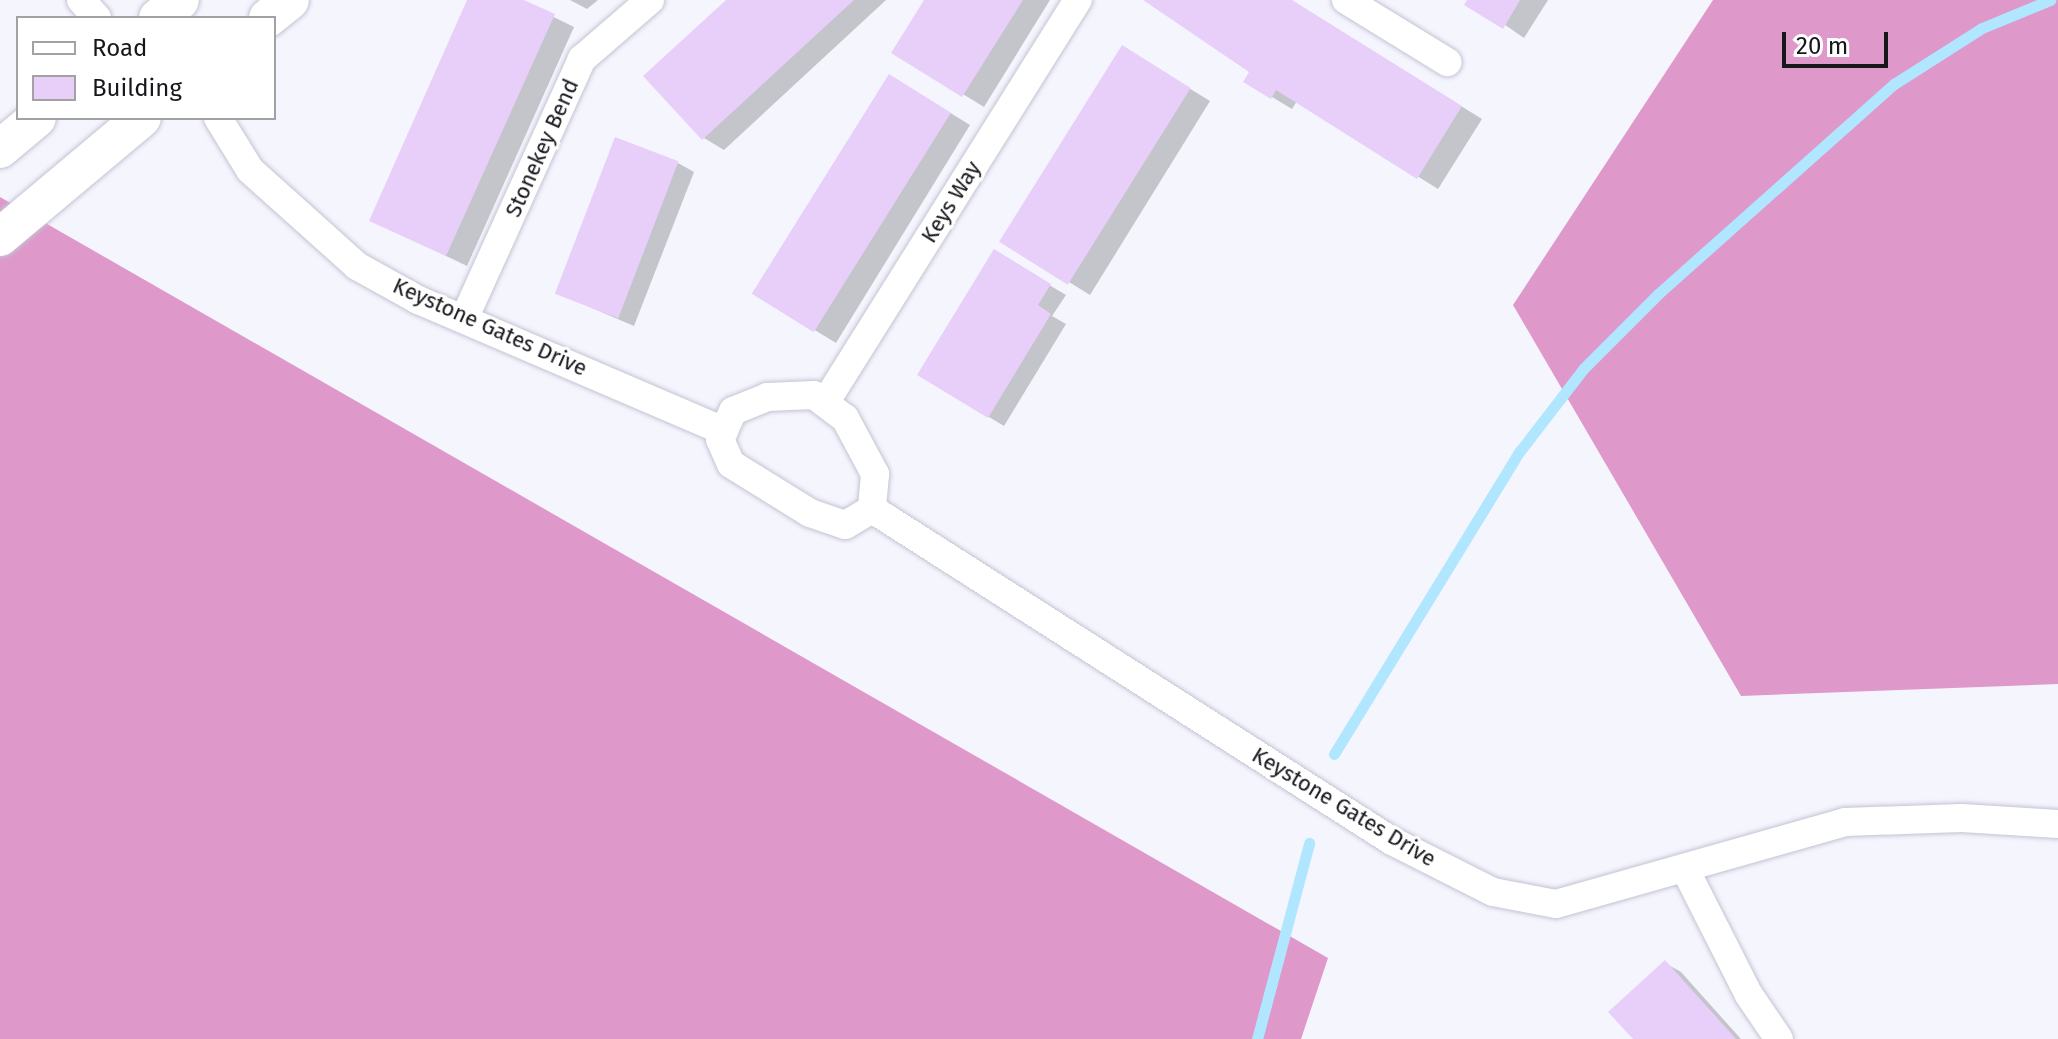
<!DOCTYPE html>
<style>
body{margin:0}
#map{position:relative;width:2058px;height:1039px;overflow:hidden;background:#f5f5fe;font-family:"Fira Sans",sans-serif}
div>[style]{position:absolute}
.forest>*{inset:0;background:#df98ca}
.shadow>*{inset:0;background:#0003}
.stream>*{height:11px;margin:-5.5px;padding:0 5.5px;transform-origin:5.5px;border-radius:5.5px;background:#b1e6ff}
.building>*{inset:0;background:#e7cffa;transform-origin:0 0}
.roads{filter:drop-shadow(0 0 2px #c3c4d2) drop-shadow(0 0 2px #c3c4d2)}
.street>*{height:28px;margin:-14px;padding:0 14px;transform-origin:14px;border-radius:14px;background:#fff}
.secondary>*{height:38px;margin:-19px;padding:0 19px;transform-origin:19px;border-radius:19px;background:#fff}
span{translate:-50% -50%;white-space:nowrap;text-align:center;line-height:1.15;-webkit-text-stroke:6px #fff;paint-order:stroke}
.street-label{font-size:22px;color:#16161b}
.legend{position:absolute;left:16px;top:16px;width:260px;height:104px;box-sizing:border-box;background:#fff;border:2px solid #a2a2a4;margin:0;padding:10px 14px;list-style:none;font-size:24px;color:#16161b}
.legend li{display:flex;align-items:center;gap:16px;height:40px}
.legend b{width:40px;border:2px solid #a2a2a4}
.scale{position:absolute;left:1782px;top:32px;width:106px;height:36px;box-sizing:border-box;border:4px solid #16161b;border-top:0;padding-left:10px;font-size:24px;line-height:28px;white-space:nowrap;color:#16161b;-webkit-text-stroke:6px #fff;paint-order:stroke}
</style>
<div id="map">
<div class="forest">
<i style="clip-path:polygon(1713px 0,2058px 0,2058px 684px,1741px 696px,1513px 305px)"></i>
<i style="clip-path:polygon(0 197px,1328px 958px,1301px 1039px,0 1039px)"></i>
</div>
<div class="shadow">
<i style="clip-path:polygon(469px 0,519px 0,574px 27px,467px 266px,371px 220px)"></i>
<i style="clip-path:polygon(570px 0,598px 0,587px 9px)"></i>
<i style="clip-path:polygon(729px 0,886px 0,724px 150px,704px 138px)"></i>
<i style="clip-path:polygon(926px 0,1050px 0,984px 107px,894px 52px)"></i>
<i style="clip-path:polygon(1147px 0,1289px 0,1482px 119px,1438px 189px,1297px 101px,1292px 109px,1272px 97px,1252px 71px)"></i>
<i style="clip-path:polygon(1469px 0,1548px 0,1524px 38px)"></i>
<i style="clip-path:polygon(1143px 60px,1210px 101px,1090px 295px,1003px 241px)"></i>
<i style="clip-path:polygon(910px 88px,970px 125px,836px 343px,756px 294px)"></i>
<i style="clip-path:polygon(678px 163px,694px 172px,634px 326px,557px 293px)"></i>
<i style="clip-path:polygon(994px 252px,1066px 295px,1052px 316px,1066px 324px,1004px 426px,989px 417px)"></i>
<i style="clip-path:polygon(1665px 963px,1681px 972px,1741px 1039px,1636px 1039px)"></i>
</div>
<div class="stream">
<i style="left:1334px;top:754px;width:356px;rotate:-58.5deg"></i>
<i style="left:1520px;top:451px;width:105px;rotate:-52.4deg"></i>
<i style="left:1584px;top:368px;width:105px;rotate:-45deg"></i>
<i style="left:1658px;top:294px;width:316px;rotate:-41.7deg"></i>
<i style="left:1894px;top:84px;width:104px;rotate:-32.5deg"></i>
<i style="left:1982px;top:28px;width:74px;rotate:-22.4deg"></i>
<i style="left:1257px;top:1039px;width:203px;rotate:-75.1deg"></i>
</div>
<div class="building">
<i style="clip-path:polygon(467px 0,524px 0,555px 14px,446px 256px,369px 221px)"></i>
<i style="clip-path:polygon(726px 0,854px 0,702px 140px,643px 76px)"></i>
<i style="clip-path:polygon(924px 0,1023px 0,962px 97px,891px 53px)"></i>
<i style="clip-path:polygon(1143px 0,1292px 0,1462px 106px,1417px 179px,1276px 90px,1271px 99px,1243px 82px,1249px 72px)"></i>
<i style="clip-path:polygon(1467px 0,1520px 0,1503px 29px,1464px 5px)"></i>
<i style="left:1122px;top:45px;width:81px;height:232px;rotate:32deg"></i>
<i style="left:889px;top:74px;width:73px;height:259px;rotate:32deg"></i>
<i style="left:615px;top:137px;width:68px;height:168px;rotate:21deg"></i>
<i style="clip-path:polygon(994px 249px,1051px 284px,1038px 305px,1051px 314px,988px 418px,917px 375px)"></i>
<i style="clip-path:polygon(1665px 960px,1736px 1039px,1633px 1039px,1608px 1012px)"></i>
</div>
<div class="roads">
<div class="street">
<i style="left:81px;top:0;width:24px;rotate:48deg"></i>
<i style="left:1346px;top:0;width:119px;rotate:31.5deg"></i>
<i style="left:218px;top:118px;width:61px;rotate:58.4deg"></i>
<i style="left:250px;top:170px;width:144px;rotate:41.9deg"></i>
<i style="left:357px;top:266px;width:70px;rotate:29.1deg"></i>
<i style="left:418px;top:300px;width:333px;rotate:23.2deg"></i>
<i style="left:464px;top:319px;width:286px;rotate:-65.6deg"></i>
<i style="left:582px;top:59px;width:90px;rotate:-40.9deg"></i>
<i style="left:814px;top:395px;width:39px;rotate:37deg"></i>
<i style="left:845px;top:418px;width:64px;rotate:61.8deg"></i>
<i style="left:875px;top:474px;width:35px;rotate:95deg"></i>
<i style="left:872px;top:509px;width:31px;rotate:149deg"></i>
<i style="left:845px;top:525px;width:37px;rotate:-161deg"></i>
<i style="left:810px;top:513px;width:93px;rotate:-148.2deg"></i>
<i style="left:731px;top:464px;width:27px;rotate:-114deg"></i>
<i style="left:720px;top:439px;width:31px;rotate:-65deg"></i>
<i style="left:733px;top:411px;width:37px;rotate:-22deg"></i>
<i style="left:767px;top:397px;width:47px;rotate:-2.4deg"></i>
<i style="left:825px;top:403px;width:476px;rotate:-57.9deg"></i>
<i style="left:872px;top:509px;width:617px;rotate:32.56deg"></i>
<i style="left:1392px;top:841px;width:113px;rotate:26.8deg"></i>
<i style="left:1493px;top:892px;width:64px;rotate:10.8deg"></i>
<i style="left:1556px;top:904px;width:300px;rotate:-15.8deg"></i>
<i style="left:1845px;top:822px;width:117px;rotate:-2deg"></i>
<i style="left:1962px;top:818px;width:96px;rotate:3.6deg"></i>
<i style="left:1685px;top:869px;width:141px;rotate:63.1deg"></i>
<i style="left:1749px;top:995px;width:53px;rotate:55.7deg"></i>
</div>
<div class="secondary">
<i style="left:158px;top:18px;width:28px;rotate:-39deg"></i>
<i style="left:268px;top:18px;width:28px;rotate:-39deg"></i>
<i style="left:0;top:149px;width:48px;rotate:-40deg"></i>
<i style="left:0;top:237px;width:185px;rotate:-40deg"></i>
</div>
</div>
<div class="street-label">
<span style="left:542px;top:148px;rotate:-66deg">Stonekey Bend</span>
<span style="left:951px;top:202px;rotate:-58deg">Keys Way</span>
<span style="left:490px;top:327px;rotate:24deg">Keystone Gates Drive</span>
<span style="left:1344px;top:807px;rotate:31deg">Keystone Gates Drive</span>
</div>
<ul class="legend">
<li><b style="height:10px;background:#fff"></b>Road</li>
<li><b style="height:22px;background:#e7cffa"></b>Building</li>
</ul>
<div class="scale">20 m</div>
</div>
